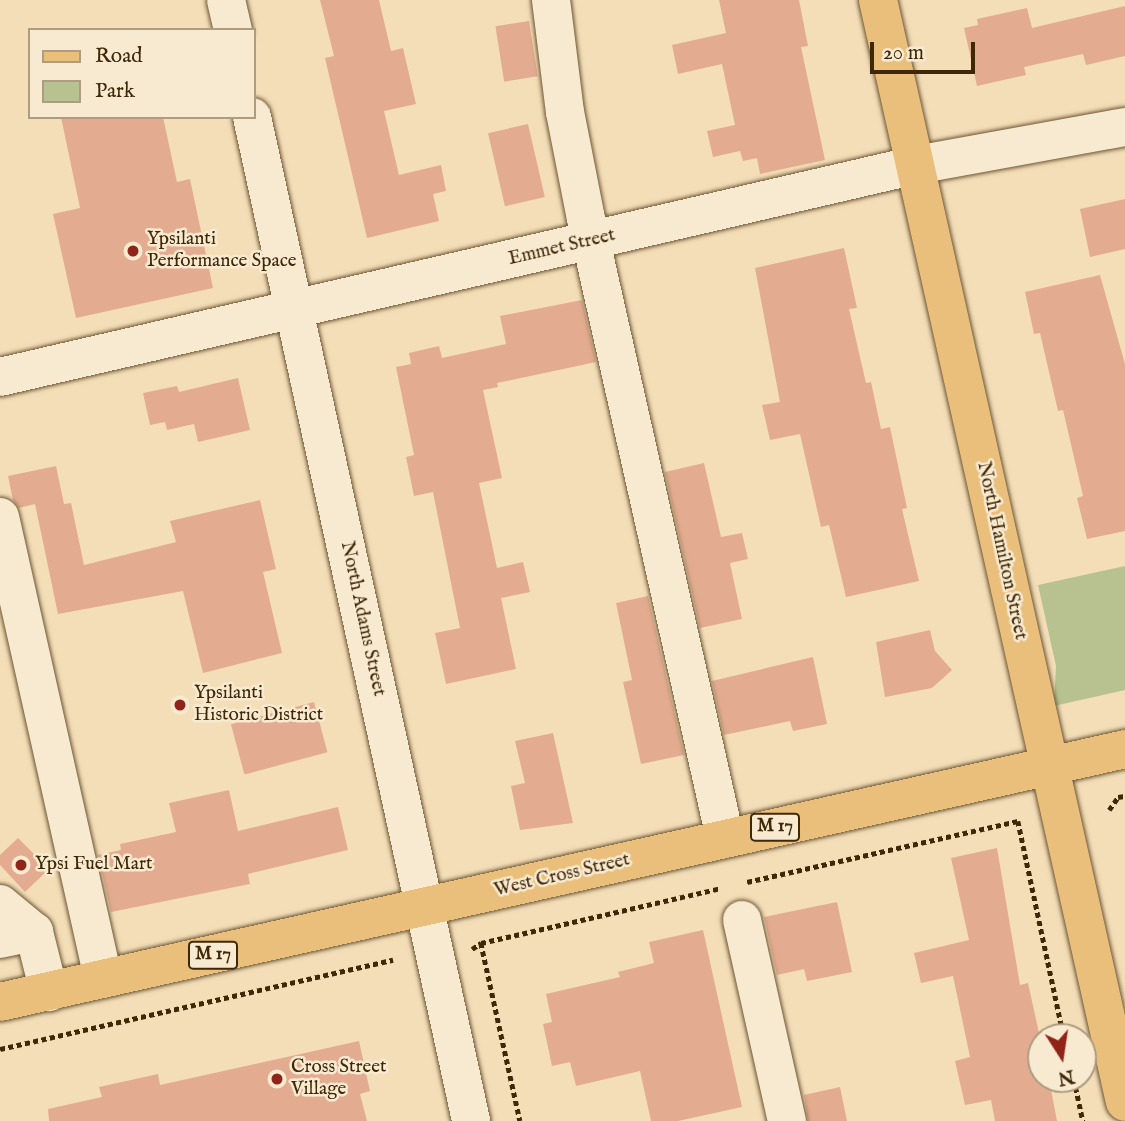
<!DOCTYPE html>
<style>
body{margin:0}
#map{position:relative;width:1125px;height:1121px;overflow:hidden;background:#f4deb8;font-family:"IM FELL English",serif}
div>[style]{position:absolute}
.green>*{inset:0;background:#b8c291}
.building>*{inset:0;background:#e3ac90;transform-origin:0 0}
.path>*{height:4.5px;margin-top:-2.25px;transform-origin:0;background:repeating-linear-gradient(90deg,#3e2807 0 5px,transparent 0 8.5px)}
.roads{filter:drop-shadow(0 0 2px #6c5633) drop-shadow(0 0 2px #6c5633)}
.minor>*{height:38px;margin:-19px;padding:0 19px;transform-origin:19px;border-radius:19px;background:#f8ead1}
.major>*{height:38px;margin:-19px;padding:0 19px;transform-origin:19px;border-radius:19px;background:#eabf7c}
.dots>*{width:19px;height:19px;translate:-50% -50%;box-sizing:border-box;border:4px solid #f8ead1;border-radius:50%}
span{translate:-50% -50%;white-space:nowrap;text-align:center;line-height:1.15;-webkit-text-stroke:5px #f8ead1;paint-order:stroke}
.shield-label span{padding:2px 5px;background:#f8ead1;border:2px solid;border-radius:5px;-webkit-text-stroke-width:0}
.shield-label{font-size:18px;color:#3e2807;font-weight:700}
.poi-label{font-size:19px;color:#3e2807}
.left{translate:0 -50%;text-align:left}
.street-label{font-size:19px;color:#3e2807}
.legend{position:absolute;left:28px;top:28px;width:228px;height:91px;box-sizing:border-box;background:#f8ead1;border:2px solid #ae9c80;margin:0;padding:9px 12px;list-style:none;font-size:21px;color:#3e2807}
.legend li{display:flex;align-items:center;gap:14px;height:35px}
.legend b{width:35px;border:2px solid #ae9c80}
.north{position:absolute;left:1027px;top:1023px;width:70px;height:70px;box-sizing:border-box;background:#f8ead1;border:2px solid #ae9c80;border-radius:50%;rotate:168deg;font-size:19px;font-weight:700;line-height:28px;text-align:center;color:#3e2807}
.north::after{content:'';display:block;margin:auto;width:24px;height:32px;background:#8f2418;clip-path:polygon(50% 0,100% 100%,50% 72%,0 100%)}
.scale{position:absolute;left:870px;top:42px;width:105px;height:32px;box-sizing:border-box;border:4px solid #3e2807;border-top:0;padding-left:9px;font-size:21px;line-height:24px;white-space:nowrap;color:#3e2807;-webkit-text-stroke:5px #f8ead1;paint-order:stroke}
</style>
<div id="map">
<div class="green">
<i style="clip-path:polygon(1125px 566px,1125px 690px,1054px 706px,1056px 666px,1038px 585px)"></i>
</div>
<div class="building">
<i style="clip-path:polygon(320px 0,379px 0,391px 51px,403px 48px,416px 104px,384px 111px,399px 175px,441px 165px,446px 191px,433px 194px,439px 221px,367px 238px,325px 58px,334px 56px)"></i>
<i style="clip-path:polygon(719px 0,799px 0,808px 46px,801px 47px,825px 160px,760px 174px,757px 158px,743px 161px,740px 151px,713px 157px,707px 131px,735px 125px,722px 64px,678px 74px,672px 45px,726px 33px)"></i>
<i style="clip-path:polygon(1125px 6px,1125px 56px,1086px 65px,1083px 54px,1024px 67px,1026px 75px,977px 86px,964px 28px,978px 25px,977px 19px,1027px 8px,1032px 28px)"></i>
<i style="left:529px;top:21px;width:56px;height:34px;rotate:81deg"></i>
<i style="clip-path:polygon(61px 117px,163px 117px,177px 182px,190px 179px,213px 288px,76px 318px,53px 214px,80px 208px)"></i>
<i style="left:528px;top:124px;width:75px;height:41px;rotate:77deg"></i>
<i style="clip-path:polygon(1125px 199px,1125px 249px,1090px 257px,1080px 209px)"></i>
<i style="clip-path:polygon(844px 248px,857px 308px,849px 309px,866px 383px,871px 382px,881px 429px,890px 427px,907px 508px,902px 509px,919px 581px,846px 597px,829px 525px,821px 527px,800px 434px,770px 440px,762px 405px,780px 402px,755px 268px)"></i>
<i style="clip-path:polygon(1100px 275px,1125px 364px,1125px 531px,1087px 539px,1077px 498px,1083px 496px,1063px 410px,1058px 411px,1040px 333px,1034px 334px,1025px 292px)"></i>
<i style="clip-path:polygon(582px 300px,596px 362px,497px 383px,498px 387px,483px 390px,502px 478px,479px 483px,497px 568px,523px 562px,530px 592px,501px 598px,516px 669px,446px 684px,435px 633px,460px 628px,433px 492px,414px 496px,406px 457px,414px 455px,396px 367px,411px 364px,409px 353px,439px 346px,442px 358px,506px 344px,500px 316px)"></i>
<i style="clip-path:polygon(238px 378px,250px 430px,198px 442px,194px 424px,167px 430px,165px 422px,150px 425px,143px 393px,177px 386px,179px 392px)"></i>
<i style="clip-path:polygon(704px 463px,721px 537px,742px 533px,748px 559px,730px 563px,742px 619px,700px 628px,665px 472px)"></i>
<i style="clip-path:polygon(56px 466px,64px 504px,71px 503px,84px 565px,176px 542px,170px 521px,260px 500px,276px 569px,263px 572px,282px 653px,203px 673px,183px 591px,58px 614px,35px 504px,19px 508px,13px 500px,8px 476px)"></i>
<i style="clip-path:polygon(648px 596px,684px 755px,641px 764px,623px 682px,632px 680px,616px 603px)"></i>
<i style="clip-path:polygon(930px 630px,935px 651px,952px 670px,932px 688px,885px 697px,876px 642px)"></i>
<i style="clip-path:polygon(813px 657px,827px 724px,793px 731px,790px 721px,724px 735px,712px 681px)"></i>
<i style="left:314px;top:702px;width:52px;height:86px;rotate:75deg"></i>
<i style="clip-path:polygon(553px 733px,573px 823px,520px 830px,511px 786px,525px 783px,515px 741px)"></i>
<i style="clip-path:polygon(229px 790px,238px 831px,338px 807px,348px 850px,248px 874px,250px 884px,111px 912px,98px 855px,121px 850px,120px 844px,176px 832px,169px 803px)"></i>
<i style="clip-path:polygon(18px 838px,49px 869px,25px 892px,0 865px,0 855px)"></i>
<i style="clip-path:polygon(997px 848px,1020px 985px,1028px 983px,1041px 1042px,1041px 1079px,1049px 1079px,1057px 1121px,995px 1121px,991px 1100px,965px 1105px,955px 1061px,970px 1057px,953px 976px,921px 983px,914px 953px,969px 940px,951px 858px)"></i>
<i style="clip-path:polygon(837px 902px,852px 972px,807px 981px,804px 969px,777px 975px,764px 917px)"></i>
<i style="clip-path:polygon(703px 930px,742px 1107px,678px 1121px,651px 1121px,640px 1071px,576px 1086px,570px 1062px,552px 1066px,543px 1024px,552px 1022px,546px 994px,620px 977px,618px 972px,654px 963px,649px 942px)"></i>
<i style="clip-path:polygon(359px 1041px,370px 1091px,360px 1094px,367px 1121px,49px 1121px,48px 1109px,102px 1097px,99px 1087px,158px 1074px,160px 1085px)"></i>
<i style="clip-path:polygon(840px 1087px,847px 1121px,808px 1121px,804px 1095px)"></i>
</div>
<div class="path">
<i style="left:1109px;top:810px;width:16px;rotate:-55deg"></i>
<i style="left:1118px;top:797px;width:7px;rotate:-8deg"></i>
<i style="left:747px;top:882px;width:278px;rotate:-12.7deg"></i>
<i style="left:1018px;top:821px;width:221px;rotate:78deg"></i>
<i style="left:481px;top:943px;width:182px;rotate:77.6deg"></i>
<i style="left:472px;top:949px;width:11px;rotate:-34deg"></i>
<i style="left:481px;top:943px;width:246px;rotate:-12.9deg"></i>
<i style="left:0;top:1049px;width:403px;rotate:-12.8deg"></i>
<i style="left:1074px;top:1079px;width:43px;rotate:77.9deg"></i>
</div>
<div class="roads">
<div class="minor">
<i style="left:226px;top:0;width:31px;rotate:77deg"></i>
<i style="left:551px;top:0;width:113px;rotate:82.9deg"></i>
<i style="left:565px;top:112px;width:109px;rotate:78.9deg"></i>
<i style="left:586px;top:219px;width:634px;rotate:77.34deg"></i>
<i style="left:252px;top:117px;width:1028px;rotate:77.69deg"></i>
<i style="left:0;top:377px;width:940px;rotate:-13.03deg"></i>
<i style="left:916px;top:165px;width:212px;rotate:-10.3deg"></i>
<i style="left:0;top:517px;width:473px;rotate:77.4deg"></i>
<i style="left:0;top:904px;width:44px;rotate:39.5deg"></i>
<i style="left:742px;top:920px;width:206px;rotate:77.4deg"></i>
<i style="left:0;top:939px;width:35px;rotate:-12deg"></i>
<i style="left:34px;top:932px;width:62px;rotate:76deg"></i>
</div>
<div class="major">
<i style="left:878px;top:0;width:1129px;rotate:77.37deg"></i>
<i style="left:0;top:1002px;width:1153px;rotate:-12.67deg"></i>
</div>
</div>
<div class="dots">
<i style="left:133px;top:251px;background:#8f2418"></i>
<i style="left:180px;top:705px;background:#8f2418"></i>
<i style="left:21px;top:865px;background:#8f2418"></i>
<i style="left:277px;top:1079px;background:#8f2418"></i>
</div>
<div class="shield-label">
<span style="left:775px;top:827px">M 17</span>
<span style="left:213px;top:955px">M 17</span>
</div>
<div class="poi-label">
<span class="left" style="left:147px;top:251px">Ypsilanti<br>Performance Space</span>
<span class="left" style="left:194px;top:705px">Ypsilanti<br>Historic District</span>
<span class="left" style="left:35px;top:865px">Ypsi Fuel Mart</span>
<span class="left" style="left:291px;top:1079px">Cross Street<br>Village</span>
</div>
<div class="street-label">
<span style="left:562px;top:248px;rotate:-13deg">Emmet Street</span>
<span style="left:1001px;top:551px;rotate:78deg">North Hamilton Street</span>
<span style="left:362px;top:619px;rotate:78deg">North Adams Street</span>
<span style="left:562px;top:876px;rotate:-13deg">West Cross Street</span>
</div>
<ul class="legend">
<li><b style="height:9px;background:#eabf7c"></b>Road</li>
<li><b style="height:19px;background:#b8c291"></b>Park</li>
</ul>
<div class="north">N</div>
<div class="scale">20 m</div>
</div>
